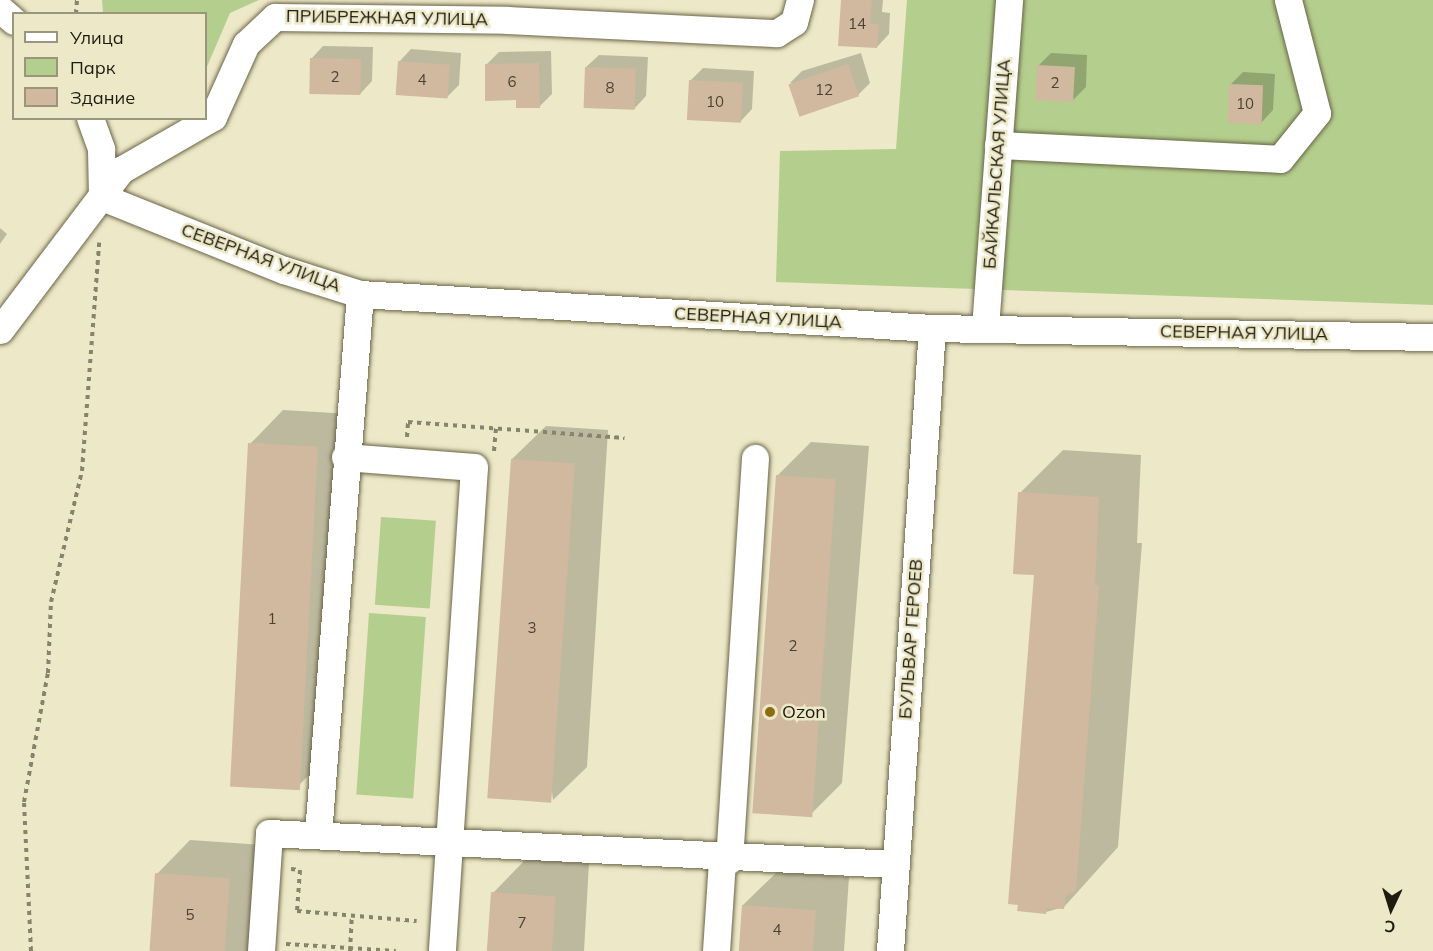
<!DOCTYPE html>
<meta charset="utf-8">
<style>
body{margin:0}
#map{position:relative;width:1433px;height:951px;overflow:hidden;background:#ede8c7;font-family:Mulish,sans-serif}
div>[style]{position:absolute}
.green>*{inset:0;background:#b4cf8d;transform-origin:0 0}
.shadow>*{inset:0;background:#0003}
.building>*{inset:0;background:#d0b99f;transform-origin:0 0}
.path>*{height:4px;margin-top:-2px;transform-origin:0;background:repeating-linear-gradient(90deg,#87846d 0 4.5px,transparent 0 9px)}
.roads{filter:drop-shadow(0 0 2px #6a6548) drop-shadow(0 0 2px #6a6548)}
.minor>*{height:27px;margin:-13.5px;padding:0 13.5px;transform-origin:13.5px;border-radius:13.5px;background:#fff}
.dots>*{width:16px;height:16px;translate:-50% -50%;box-sizing:border-box;border:3px solid #ede8c7;border-radius:50%}
span{translate:-50% -50%;white-space:nowrap;text-align:center;line-height:1.15;-webkit-text-stroke:5px #ede8c7;paint-order:stroke}
.number-label{font-size:15px;color:#4a4334}
.number-label span{-webkit-text-stroke-width:0}
.street-label{font-size:18px;color:#1e1c10}
.poi-label{font-size:18px;color:#1e1c10}
.left{translate:0 -50%;text-align:left}
.legend{position:absolute;left:12px;top:12px;width:195px;height:108px;box-sizing:border-box;background:#ede8c7;border:2px solid #9a967e;margin:0;padding:8px 10px;list-style:none;font-size:18px;color:#1e1c10}
.legend li{display:flex;align-items:center;gap:12px;height:30px}
.legend b{width:30px;border:2px solid #9a967e}
.north{position:absolute;left:1361px;top:879px;width:60px;height:60px;-webkit-text-stroke:4px #ede8c7;paint-order:stroke;rotate:184deg;font-size:16px;font-weight:700;line-height:24px;text-align:center;color:#1e1c10}
.north::after{content:'';display:block;margin:auto;width:21px;height:27px;background:#1e1c10;clip-path:polygon(50% 0,100% 100%,50% 72%,0 100%)}
</style>
<div id="map">
<div class="green">
<i style="clip-path:polygon(102px 0,259px 0,230px 13px,206px 69px,206px 14px,103px 13px)"></i>
<i style="clip-path:polygon(907px 0,1433px 0,1433px 305px,776px 282px,780px 151px,896px 149px)"></i>
<i style="left:381px;top:517px;width:55px;height:88px;rotate:4deg"></i>
<i style="left:369px;top:613px;width:57px;height:182px;rotate:4deg"></i>
</div>
<div class="shadow">
<i style="clip-path:polygon(843px 0,883px 0,882px 12px,890px 13px,889px 34px,877px 47px)"></i>
<i style="clip-path:polygon(323px 46px,373px 47px,372px 81px,360px 94px,311px 59px)"></i>
<i style="clip-path:polygon(411px 49px,461px 53px,459px 85px,447px 97px,399px 62px)"></i>
<i style="clip-path:polygon(551px 51px,552px 94px,540px 106px,517px 98px,486px 65px,499px 52px)"></i>
<i style="clip-path:polygon(861px 53px,870px 83px,858px 95px,790px 83px,802px 71px)"></i>
<i style="clip-path:polygon(1051px 53px,1087px 55px,1086px 87px,1073px 100px,1038px 66px)"></i>
<i style="clip-path:polygon(599px 55px,648px 57px,646px 96px,634px 109px,586px 67px)"></i>
<i style="clip-path:polygon(703px 68px,754px 71px,752px 109px,740px 122px,690px 81px)"></i>
<i style="clip-path:polygon(1243px 72px,1275px 74px,1273px 110px,1261px 123px,1230px 85px)"></i>
<i style="clip-path:polygon(0 228px,7px 234px,0 244px)"></i>
<i style="clip-path:polygon(283px 410px,351px 414px,328px 756px,295px 789px,250px 444px)"></i>
<i style="clip-path:polygon(546px 426px,608px 430px,587px 767px,553px 800px,512px 459px)"></i>
<i style="clip-path:polygon(811px 442px,869px 446px,842px 783px,809px 816px,777px 476px)"></i>
<i style="clip-path:polygon(1063px 450px,1141px 455px,1137px 543px,1142px 543px,1118px 847px,1064px 907px,1046px 912px,1035px 574px,1020px 493px)"></i>
<i style="clip-path:polygon(190px 840px,263px 845px,255px 951px,151px 951px,157px 874px)"></i>
<i style="clip-path:polygon(526px 859px,589px 863px,584px 951px,489px 951px,493px 893px)"></i>
<i style="clip-path:polygon(777px 872px,849px 877px,844px 951px,740px 951px,743px 905px)"></i>
</div>
<div class="building">
<i style="clip-path:polygon(841px 0,872px 0,870px 24px,879px 24px,877px 48px,838px 46px)"></i>
<i style="left:310px;top:58px;width:51px;height:36px;rotate:1deg"></i>
<i style="left:398px;top:61px;width:52px;height:34px;rotate:4deg"></i>
<i style="clip-path:polygon(539px 63px,540px 108px,516px 108px,516px 100px,485px 101px,485px 64px)"></i>
<i style="left:848px;top:64px;width:34px;height:63px;rotate:71deg"></i>
<i style="left:1037px;top:65px;width:38px;height:35px;rotate:3deg"></i>
<i style="left:585px;top:67px;width:51px;height:41px;rotate:2deg"></i>
<i style="left:689px;top:80px;width:54px;height:40px;rotate:3deg"></i>
<i style="left:1229px;top:84px;width:34px;height:39px;rotate:2deg"></i>
<i style="left:248px;top:443px;width:70px;height:344px;rotate:3deg"></i>
<i style="left:511px;top:459px;width:64px;height:340px;rotate:4deg"></i>
<i style="left:776px;top:475px;width:60px;height:339px;rotate:4deg"></i>
<i style="clip-path:polygon(1018px 492px,1099px 497px,1095px 585px,1099px 585px,1076px 891px,1066px 895px,1064px 909px,1047px 908px,1046px 914px,1017px 911px,1018px 905px,1008px 904px,1034px 575px,1013px 574px)"></i>
<i style="left:155px;top:873px;width:75px;height:78px;rotate:4deg"></i>
<i style="left:491px;top:892px;width:65px;height:59px;rotate:4deg"></i>
<i style="left:742px;top:905px;width:74px;height:46px;rotate:4deg"></i>
</div>
<div class="path">
<i style="left:76px;top:14px;width:14px;rotate:-86deg"></i>
<i style="left:407px;top:437px;width:15px;rotate:-86deg"></i>
<i style="left:408px;top:422px;width:217px;rotate:4.2deg"></i>
<i style="left:494px;top:451px;width:23px;rotate:-85deg"></i>
<i style="left:291px;top:869px;width:9px;rotate:6deg"></i>
<i style="left:300px;top:870px;width:41px;rotate:94.2deg"></i>
<i style="left:297px;top:911px;width:120px;rotate:4.8deg"></i>
<i style="left:286px;top:944px;width:110px;rotate:3.6deg"></i>
<i style="left:31px;top:951px;width:149px;rotate:-92.7deg"></i>
<i style="left:24px;top:802px;width:131px;rotate:-79.5deg"></i>
<i style="left:48px;top:673px;width:71px;rotate:-87.6deg"></i>
<i style="left:51px;top:602px;width:135px;rotate:-76.7deg"></i>
<i style="left:82px;top:471px;width:229px;rotate:-85.7deg"></i>
<i style="left:350px;top:951px;width:36px;rotate:-87deg"></i>
</div>
<div class="roads">
<div class="minor">
<i style="left:0;top:9px;width:18px;rotate:41deg"></i>
<i style="left:90px;top:118px;width:33px;rotate:70deg"></i>
<i style="left:101px;top:149px;width:48px;rotate:88.8deg"></i>
<i style="left:998px;top:145px;width:282px;rotate:2.8deg"></i>
<i style="left:1280px;top:159px;width:59px;rotate:-51.2deg"></i>
<i style="left:1317px;top:113px;width:117px;rotate:-104.4deg"></i>
<i style="left:102px;top:197px;width:196px;rotate:21.9deg"></i>
<i style="left:284px;top:270px;width:80px;rotate:17.5deg"></i>
<i style="left:360px;top:294px;width:573px;rotate:3.4deg"></i>
<i style="left:932px;top:328px;width:501px;rotate:1.03deg"></i>
<i style="left:985px;top:328px;width:329px;rotate:-85.8deg"></i>
<i style="left:0;top:330px;width:201px;rotate:-52.9deg"></i>
<i style="left:121px;top:170px;width:106px;rotate:-29.9deg"></i>
<i style="left:213px;top:117px;width:80px;rotate:-65.7deg"></i>
<i style="left:246px;top:44px;width:40px;rotate:-43deg"></i>
<i style="left:275px;top:17px;width:232px;rotate:0.7deg"></i>
<i style="left:507px;top:20px;width:270px;rotate:2.8deg"></i>
<i style="left:777px;top:33px;width:20px;rotate:-33deg"></i>
<i style="left:794px;top:22px;width:23px;rotate:-75deg"></i>
<i style="left:345px;top:457px;width:129px;rotate:4.4deg"></i>
<i style="left:474px;top:467px;width:485px;rotate:93.8deg"></i>
<i style="left:318px;top:834px;width:542px;rotate:-85.55deg"></i>
<i style="left:729px;top:860px;width:403px;rotate:-86.3deg"></i>
<i style="left:261px;top:951px;width:118px;rotate:-86.1deg"></i>
<i style="left:269px;top:833px;width:627px;rotate:2.84deg"></i>
<i style="left:716px;top:951px;width:91px;rotate:-86.2deg"></i>
<i style="left:890px;top:951px;width:624px;rotate:-86.14deg"></i>
</div>
</div>
<div class="dots">
<i style="left:770px;top:712px;background:#8c6e10"></i>
</div>
<div class="number-label">
<span style="left:857px;top:24px">14</span>
<span style="left:335px;top:77px">2</span>
<span style="left:422px;top:80px">4</span>
<span style="left:512px;top:82px">6</span>
<span style="left:1055px;top:83px">2</span>
<span style="left:610px;top:88px">8</span>
<span style="left:824px;top:90px">12</span>
<span style="left:715px;top:102px">10</span>
<span style="left:1245px;top:104px">10</span>
<span style="left:272px;top:619px">1</span>
<span style="left:532px;top:628px">3</span>
<span style="left:793px;top:646px">2</span>
<span style="left:190px;top:915px">5</span>
<span style="left:522px;top:923px">7</span>
<span style="left:777px;top:930px">4</span>
</div>
<div class="street-label">
<span style="left:387px;top:18px;rotate:1deg">ПРИБРЕЖНАЯ УЛИЦА</span>
<span style="left:997px;top:164px;rotate:-86deg">БАЙКАЛЬСКАЯ УЛИЦА</span>
<span style="left:261px;top:258px;rotate:20deg">СЕВЕРНАЯ УЛИЦА</span>
<span style="left:758px;top:318px;rotate:3deg">СЕВЕРНАЯ УЛИЦА</span>
<span style="left:1244px;top:333px;rotate:1deg">СЕВЕРНАЯ УЛИЦА</span>
<span style="left:911px;top:639px;rotate:-86deg">БУЛЬВАР ГЕРОЕВ</span>
</div>
<div class="poi-label">
<span class="left" style="left:782px;top:712px">Ozon</span>
</div>
<ul class="legend">
<li><b style="height:8px;background:#fff"></b>Улица</li>
<li><b style="height:16px;background:#b4cf8d"></b>Парк</li>
<li><b style="height:16px;background:#d0b99f"></b>Здание</li>
</ul>
<div class="north">С</div>
</div>
